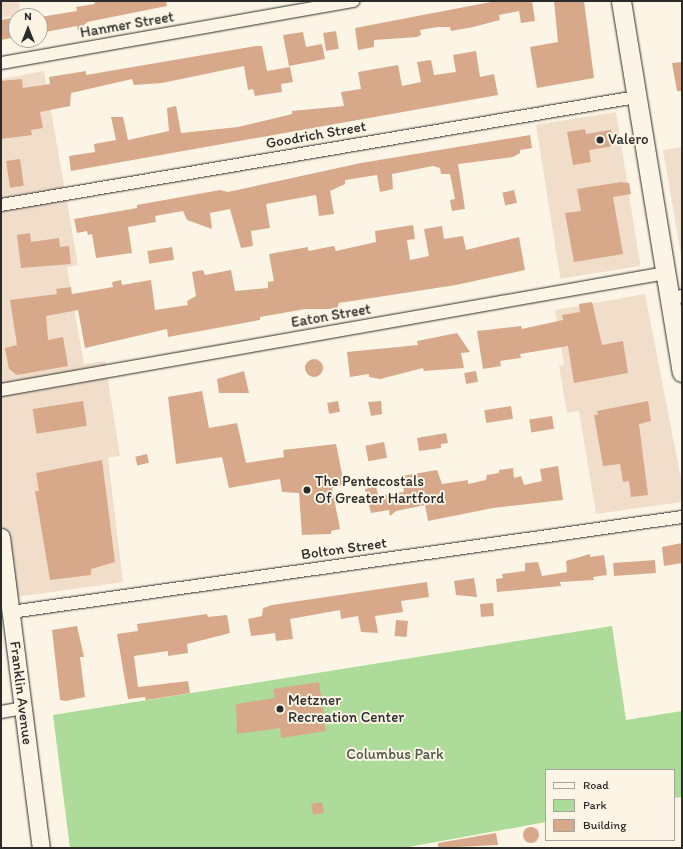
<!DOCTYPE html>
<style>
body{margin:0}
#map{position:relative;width:683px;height:849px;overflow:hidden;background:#fcf5e5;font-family:Itim,sans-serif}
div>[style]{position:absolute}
.built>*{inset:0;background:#f1deca;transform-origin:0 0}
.green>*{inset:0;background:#addb9a}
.building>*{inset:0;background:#d8a88a;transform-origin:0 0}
.round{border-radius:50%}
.roads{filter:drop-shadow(0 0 1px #2b2b2b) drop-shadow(0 0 1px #2b2b2b)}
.minor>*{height:12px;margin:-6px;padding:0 6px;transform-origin:6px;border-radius:6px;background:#fcf5e5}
.secondary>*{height:17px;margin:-8.5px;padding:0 8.5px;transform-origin:8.5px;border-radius:8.5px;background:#fcf5e5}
.primary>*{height:19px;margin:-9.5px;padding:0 9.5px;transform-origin:9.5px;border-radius:9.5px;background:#fcf5e5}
.dots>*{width:11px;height:11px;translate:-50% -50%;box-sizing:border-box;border:2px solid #fcf5e5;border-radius:50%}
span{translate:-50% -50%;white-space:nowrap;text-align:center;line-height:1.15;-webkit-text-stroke:4px #fcf5e5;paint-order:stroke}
.street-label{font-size:15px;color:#2b2b2b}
.poi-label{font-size:15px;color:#2b2b2b}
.left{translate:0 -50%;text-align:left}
.park-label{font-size:15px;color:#4c5747}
.frame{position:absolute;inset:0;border:2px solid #2b2b2b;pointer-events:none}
.legend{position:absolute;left:545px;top:769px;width:130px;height:72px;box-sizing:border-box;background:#fcf5e5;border:1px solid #a8a49b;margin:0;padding:5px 7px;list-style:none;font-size:12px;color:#2b2b2b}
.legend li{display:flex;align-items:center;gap:8px;height:20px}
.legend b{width:20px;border:1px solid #a8a49b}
.north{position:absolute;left:8px;top:8px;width:40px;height:40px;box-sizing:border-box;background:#fcf5e5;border:1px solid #a8a49b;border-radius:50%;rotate:0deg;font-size:11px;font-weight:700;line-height:16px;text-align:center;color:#2b2b2b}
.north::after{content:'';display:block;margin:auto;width:14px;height:18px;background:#2b2b2b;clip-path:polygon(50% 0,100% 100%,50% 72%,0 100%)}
</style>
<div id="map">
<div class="built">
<i style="clip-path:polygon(1px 1px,19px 1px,21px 15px,1px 18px)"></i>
<i style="clip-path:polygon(44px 71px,78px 265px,67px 267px,84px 364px,105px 361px,120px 456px,108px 458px,123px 582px,1px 599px,1px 79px)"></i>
<i style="left:616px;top:112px;width:156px;height:81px;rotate:81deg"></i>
<i style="clip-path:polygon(682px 147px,682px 261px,663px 150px)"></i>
<i style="clip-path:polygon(645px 294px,682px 484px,682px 502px,596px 514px,579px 411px,567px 413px,559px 366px,564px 365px,555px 310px)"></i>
</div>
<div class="green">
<i style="clip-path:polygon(612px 626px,626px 720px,682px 711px,682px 797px,674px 798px,674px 770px,546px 770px,546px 822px,403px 848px,70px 848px,53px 715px)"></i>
</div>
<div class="building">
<i style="clip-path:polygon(94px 1px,166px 1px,167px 6px,87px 22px,78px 31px,77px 26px,40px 33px,40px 17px,77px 11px,76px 7px,95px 4px)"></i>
<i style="clip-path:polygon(496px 1px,532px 1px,535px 21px,521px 23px,519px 11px,499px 15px,500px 20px,473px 27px,451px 31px,450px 27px,438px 27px,420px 30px,421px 35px,417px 37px,374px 40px,374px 47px,358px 50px,355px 28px)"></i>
<i style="clip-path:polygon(554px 1px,584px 1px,594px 78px,537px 88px,530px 47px,558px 42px)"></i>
<i style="clip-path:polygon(16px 17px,16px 37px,1px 40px,1px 20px)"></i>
<i style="left:336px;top:31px;width:18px;height:13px;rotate:81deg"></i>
<i style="clip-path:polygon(303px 32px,306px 47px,322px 44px,325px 59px,289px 66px,283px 35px)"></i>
<i style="clip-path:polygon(256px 46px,262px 46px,267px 71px,290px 67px,293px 82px,281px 84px,282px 92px,255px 96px,253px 89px,248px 90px,244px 66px,162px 83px,134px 85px,132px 79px,71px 93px,70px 106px,40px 112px,43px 128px,31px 130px,32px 135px,1px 139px,1px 81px,22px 79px,23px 88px,50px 84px,49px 77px,86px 71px,86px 75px)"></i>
<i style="clip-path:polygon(476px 51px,480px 77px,494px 74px,498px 95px,71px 171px,69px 156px,95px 152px,94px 144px,116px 140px,111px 117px,123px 117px,128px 140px,169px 131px,167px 108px,176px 106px,181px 133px,238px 127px,292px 114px,292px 111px,344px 106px,341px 92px,361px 89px,358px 72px,398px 65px,402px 86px,421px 82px,417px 62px,431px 60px,434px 75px,456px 72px,453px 55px)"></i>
<i style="clip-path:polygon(682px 62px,682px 91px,677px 91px,672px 63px)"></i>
<i style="clip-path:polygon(585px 129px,586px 134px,611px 130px,614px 146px,589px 150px,591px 162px,573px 165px,567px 132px)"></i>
<i style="clip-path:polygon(530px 135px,532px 148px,520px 150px,520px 153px,513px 157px,458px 164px,465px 209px,452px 211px,450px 200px,455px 199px,450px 174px,441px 174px,440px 168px,433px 166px,392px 174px,393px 189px,380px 192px,377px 175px,345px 180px,345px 184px,330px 191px,334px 214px,319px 216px,316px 195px,266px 204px,270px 228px,251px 231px,253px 246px,241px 248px,230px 209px,210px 213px,212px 229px,187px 220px,183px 211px,155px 216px,156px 222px,128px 227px,132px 253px,96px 258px,92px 234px,88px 235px,87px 231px,77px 233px,74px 219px,137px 208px,137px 205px,220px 190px,228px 192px,361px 163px)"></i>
<i style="left:20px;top:159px;width:27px;height:14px;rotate:82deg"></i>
<i style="clip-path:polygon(621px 182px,629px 183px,631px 194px,613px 197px,623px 254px,574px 262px,565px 213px,581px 211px,577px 189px)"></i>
<i style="left:514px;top:190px;width:13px;height:12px;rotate:77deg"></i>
<i style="clip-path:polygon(413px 225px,415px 239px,407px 240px,410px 260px,429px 256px,424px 229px,442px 226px,444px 239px,463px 236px,466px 250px,519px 237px,525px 270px,456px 285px,339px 303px,337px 308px,328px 309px,305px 309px,260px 317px,260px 320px,168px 337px,167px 329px,85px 348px,78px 310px,46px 316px,48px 340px,63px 337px,68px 366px,17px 375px,9px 369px,5px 348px,17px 345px,10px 300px,57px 294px,56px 289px,71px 287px,72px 294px,113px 287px,112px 282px,121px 280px,122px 285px,151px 280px,155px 310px,188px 305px,187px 301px,196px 296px,192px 272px,203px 270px,205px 275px,231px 270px,235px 291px,268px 288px,268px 282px,274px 281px,269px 254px,308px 247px,308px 251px,334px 246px,336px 251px,376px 242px,375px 231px)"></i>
<i style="clip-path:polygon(30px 233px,31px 242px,59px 238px,60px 247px,69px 246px,71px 264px,21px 268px,17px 235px)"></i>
<i style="left:172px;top:247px;width:13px;height:25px;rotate:81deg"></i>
<i style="clip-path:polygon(592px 302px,602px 345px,623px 341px,628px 373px,574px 383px,568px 346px,520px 354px,521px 358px,500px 361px,501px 366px,483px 369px,477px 331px,521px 326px,522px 329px,563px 320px,562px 315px,580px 312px,579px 304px)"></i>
<i style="clip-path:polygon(457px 333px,470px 352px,461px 353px,464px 368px,424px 371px,423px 368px,380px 379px,369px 377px,369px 374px,350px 377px,347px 352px,418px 345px,417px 341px)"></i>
<i class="round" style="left:305px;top:359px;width:18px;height:18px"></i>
<i style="clip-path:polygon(244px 371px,249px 393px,219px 393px,217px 379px)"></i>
<i style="left:476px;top:371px;width:11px;height:12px;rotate:80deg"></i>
<i style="clip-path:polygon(202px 391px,209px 428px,237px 423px,246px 463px,284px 457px,283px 450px,336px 444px,344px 484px,332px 488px,340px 529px,331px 531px,331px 534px,302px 535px,299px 493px,282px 492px,280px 479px,229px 488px,222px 457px,176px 464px,168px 397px)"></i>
<i style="left:83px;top:401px;width:25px;height:51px;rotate:81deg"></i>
<i style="left:338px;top:401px;width:11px;height:11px;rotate:80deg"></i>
<i style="clip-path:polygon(381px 401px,382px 414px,371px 416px,368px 402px)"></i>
<i style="clip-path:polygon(648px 401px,651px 421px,639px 424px,648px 495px,631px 497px,629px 481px,623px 482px,620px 464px,603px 466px,594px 415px,598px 415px,597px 411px)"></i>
<i style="left:511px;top:406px;width:13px;height:27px;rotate:81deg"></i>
<i style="left:552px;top:416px;width:13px;height:23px;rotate:81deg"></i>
<i style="clip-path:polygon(446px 433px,448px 443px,441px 444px,441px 448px,419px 451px,417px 438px)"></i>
<i style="left:384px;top:442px;width:16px;height:19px;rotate:79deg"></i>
<i style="left:147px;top:454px;width:9px;height:12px;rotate:77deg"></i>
<i style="clip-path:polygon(102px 460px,115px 562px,91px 569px,91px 575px,50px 580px,35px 491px,39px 491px,36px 473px)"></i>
<i style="clip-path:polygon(558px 466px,563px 500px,493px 508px,428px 521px,425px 505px,396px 511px,390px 516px,389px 510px,371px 513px,365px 489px,376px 486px,378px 496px,404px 492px,402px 476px,437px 470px,442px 484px,468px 480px,468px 484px,486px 480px,487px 475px,499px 473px,499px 470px,513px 468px,514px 478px,521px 476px,524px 485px,542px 481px,540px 469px)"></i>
<i style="clip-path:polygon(682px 543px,682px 563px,664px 566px,662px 547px)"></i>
<i style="clip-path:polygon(590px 554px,590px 557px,604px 555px,607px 575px,593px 577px,594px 580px,560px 582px,561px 586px,497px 592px,496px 579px,503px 578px,502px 574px,525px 571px,525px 563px,538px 562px,542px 576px,567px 572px,566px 561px)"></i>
<i style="left:655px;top:560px;width:13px;height:42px;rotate:86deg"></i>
<i style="clip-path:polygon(474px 578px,477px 597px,456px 595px,454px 581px)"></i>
<i style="clip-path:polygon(427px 582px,429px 597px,401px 601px,403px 612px,375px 616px,378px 633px,361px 632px,358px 616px,341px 619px,340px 610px,290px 619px,293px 639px,276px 641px,275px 633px,251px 636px,248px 619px,262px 616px,263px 608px,272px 605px)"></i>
<i style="left:493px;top:603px;width:13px;height:13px;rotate:86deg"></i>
<i style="clip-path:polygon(207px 614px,208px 617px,227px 615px,230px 633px,187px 644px,188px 653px,168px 656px,168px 651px,134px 656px,138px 687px,188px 681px,190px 693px,146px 700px,145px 697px,128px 699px,117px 634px,138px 631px,137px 624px)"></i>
<i style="left:396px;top:620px;width:12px;height:16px;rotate:5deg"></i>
<i style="clip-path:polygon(77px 626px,84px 657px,80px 657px,85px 697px,66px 701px,60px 700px,52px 630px)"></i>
<i style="clip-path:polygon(319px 682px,326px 731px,281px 738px,280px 728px,237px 734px,236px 704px,275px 698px,273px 689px)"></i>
<i style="left:322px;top:802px;width:11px;height:11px;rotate:80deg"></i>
<i class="round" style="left:523px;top:827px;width:16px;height:16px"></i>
<i style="clip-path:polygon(496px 833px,498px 845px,438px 848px,438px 843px)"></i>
</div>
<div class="roads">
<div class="minor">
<i style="left:1px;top:63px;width:358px;rotate:-10deg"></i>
<i style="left:1px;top:205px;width:644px;rotate:-9.65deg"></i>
<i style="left:670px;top:299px;width:12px;rotate:-14deg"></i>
<i style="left:1px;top:390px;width:675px;rotate:-9.98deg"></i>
<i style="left:11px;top:612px;width:678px;rotate:-8.06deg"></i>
<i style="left:1px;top:712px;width:22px;rotate:-10deg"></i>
</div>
<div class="secondary">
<i style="left:1px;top:537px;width:314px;rotate:82.7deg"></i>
</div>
<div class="primary">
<i style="left:621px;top:1px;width:376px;rotate:80.7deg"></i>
</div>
</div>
<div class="dots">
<i style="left:600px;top:140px;background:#2b2b2b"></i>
<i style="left:307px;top:490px;background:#2b2b2b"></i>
<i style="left:280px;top:709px;background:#2b2b2b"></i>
</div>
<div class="street-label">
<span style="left:127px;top:25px;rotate:-10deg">Hanmer Street</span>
<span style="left:316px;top:135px;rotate:-10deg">Goodrich Street</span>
<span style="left:331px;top:316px;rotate:-10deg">Eaton Street</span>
<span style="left:344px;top:549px;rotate:-8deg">Bolton Street</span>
<span style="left:21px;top:693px;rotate:83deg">Franklin Avenue</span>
</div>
<div class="poi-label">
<span class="left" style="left:608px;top:140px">Valero</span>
<span class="left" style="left:315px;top:490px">The Pentecostals<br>Of Greater Hartford</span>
<span class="left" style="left:288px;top:709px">Metzner<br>Recreation Center</span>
</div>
<div class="park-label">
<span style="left:395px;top:755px">Columbus Park</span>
</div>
<div class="frame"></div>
<ul class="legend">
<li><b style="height:5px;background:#fcf5e5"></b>Road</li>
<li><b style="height:11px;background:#addb9a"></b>Park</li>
<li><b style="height:11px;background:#d8a88a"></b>Building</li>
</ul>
<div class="north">N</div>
</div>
